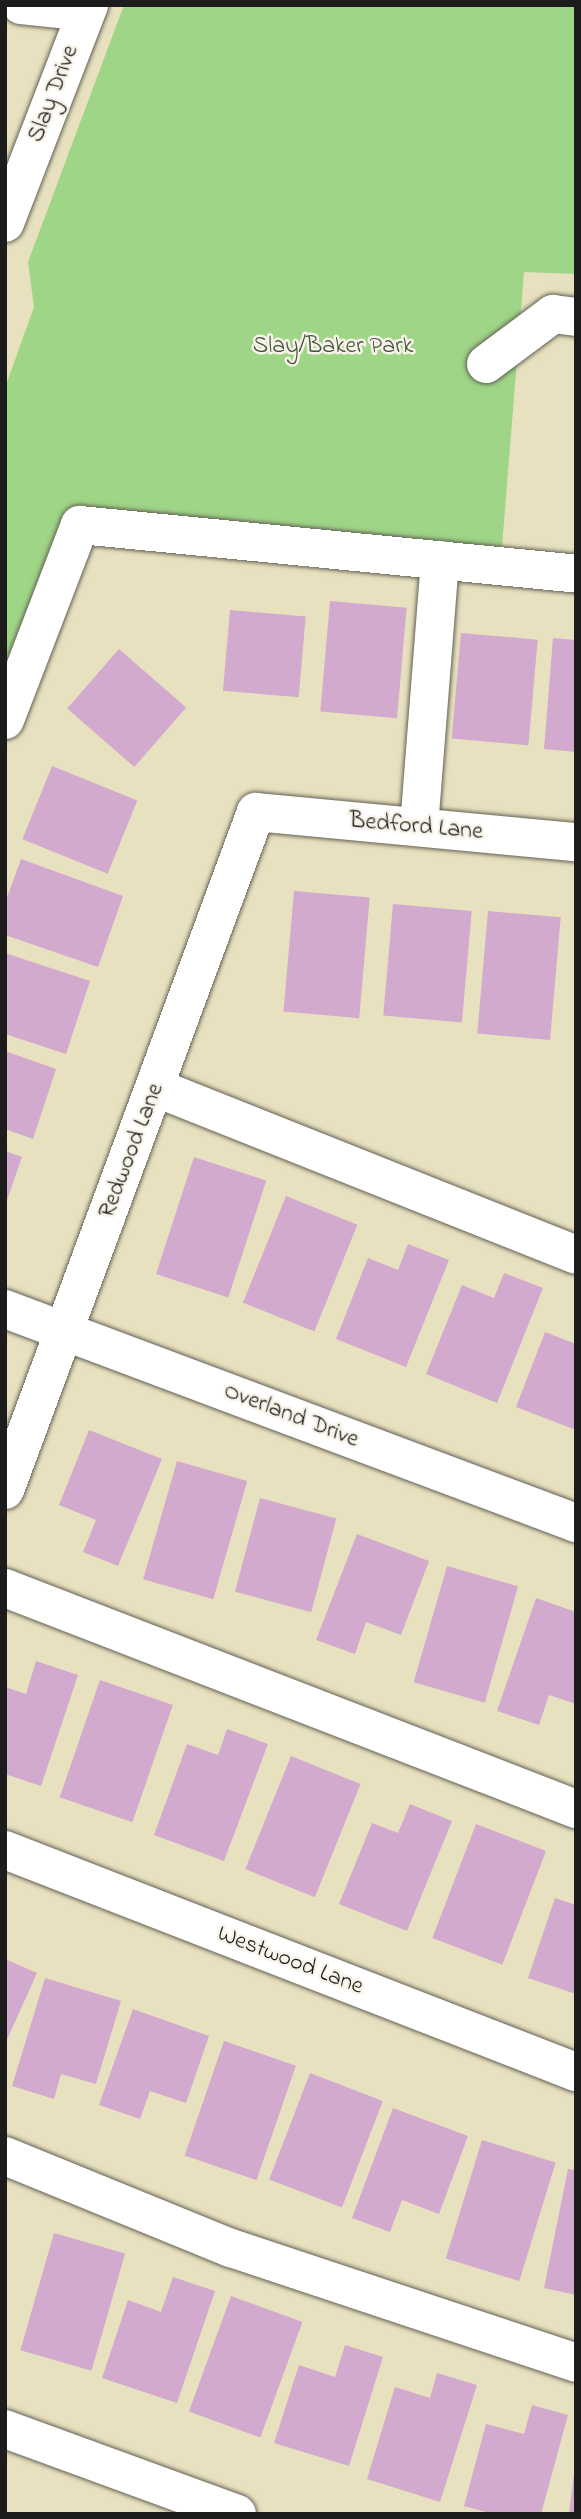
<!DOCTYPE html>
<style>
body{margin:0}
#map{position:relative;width:581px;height:2519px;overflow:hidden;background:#e8e1bf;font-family:"Indie Flower",sans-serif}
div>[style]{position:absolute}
.green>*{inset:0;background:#9fd587}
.building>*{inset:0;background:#d2aace;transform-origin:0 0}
.roads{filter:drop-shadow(0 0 2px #636155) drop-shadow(0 0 2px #636155)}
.minor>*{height:38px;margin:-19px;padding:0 19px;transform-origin:19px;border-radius:19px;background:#fff}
span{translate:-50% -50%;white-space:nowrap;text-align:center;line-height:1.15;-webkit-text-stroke:5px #f7f3e8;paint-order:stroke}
.street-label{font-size:24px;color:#1c1c1c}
.park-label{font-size:24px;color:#43543c}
.frame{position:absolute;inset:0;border:7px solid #1c1c1c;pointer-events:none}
</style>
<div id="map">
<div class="green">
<i style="clip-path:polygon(124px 5px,576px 5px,576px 274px,524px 272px,502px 547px,84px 512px,5px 715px,5px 388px,34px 307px,28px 262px)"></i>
</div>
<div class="building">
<i style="left:330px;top:601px;width:77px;height:111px;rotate:5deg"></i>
<i style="left:230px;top:610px;width:76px;height:81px;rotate:5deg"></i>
<i style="left:461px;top:633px;width:77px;height:106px;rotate:5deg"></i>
<i style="clip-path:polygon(553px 638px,576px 640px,576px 752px,544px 749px)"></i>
<i style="left:119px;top:649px;width:89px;height:79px;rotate:41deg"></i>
<i style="left:52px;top:766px;width:92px;height:79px;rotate:22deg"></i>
<i style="clip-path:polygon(21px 859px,123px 896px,98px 967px,5px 935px,5px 903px)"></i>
<i style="left:294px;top:891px;width:76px;height:121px;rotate:5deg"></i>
<i style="left:393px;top:904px;width:79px;height:112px;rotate:5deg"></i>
<i style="left:488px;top:911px;width:73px;height:123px;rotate:5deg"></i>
<i style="clip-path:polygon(5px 953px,90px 981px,66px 1054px,5px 1034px)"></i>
<i style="clip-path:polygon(5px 1051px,56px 1069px,33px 1139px,5px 1129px)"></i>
<i style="clip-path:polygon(5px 1151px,22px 1157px,6px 1203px,5px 1203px)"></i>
<i style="left:194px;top:1157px;width:76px;height:123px;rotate:18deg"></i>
<i style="left:286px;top:1196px;width:77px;height:115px;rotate:22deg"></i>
<i style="clip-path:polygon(408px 1244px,449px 1260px,406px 1367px,336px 1339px,368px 1258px,398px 1270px)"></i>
<i style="clip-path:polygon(504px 1273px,543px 1288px,497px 1403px,426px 1374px,462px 1285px,494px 1298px)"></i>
<i style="clip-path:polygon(545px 1332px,576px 1344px,576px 1430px,516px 1407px)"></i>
<i style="clip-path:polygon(89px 1430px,162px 1459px,118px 1566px,83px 1552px,96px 1520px,59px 1505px)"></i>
<i style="left:177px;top:1461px;width:73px;height:123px;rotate:16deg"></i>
<i style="left:260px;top:1498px;width:79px;height:97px;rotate:15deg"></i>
<i style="clip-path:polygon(357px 1534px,429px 1561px,401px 1635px,366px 1622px,355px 1654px,316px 1640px)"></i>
<i style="left:447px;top:1566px;width:74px;height:121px;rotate:16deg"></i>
<i style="clip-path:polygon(536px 1598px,576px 1612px,576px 1704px,549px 1695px,539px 1725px,497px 1711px)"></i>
<i style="clip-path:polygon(36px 1661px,78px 1675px,41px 1786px,5px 1774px,5px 1687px,26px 1694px)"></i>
<i style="left:100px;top:1680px;width:77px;height:124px;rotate:19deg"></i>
<i style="clip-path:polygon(227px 1729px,268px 1744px,224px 1861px,154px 1835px,187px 1744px,218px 1755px)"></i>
<i style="left:291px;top:1756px;width:75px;height:122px;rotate:22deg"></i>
<i style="clip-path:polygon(410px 1804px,452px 1821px,407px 1931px,339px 1904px,372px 1823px,398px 1833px)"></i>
<i style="left:476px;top:1824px;width:75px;height:122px;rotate:21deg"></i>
<i style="clip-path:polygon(555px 1898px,576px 1905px,576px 1994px,528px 1978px)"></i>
<i style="clip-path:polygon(5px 1959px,37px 1973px,5px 2044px)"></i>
<i style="clip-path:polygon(45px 1978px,121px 2001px,96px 2084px,61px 2074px,54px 2099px,12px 2086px)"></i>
<i style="clip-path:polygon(133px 2009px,209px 2036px,186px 2103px,150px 2091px,140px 2119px,99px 2105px)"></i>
<i style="left:224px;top:2041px;width:76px;height:121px;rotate:19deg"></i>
<i style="left:310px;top:2073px;width:78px;height:114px;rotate:21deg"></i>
<i style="clip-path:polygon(393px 2108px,468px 2136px,439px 2214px,402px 2200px,390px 2232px,352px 2218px)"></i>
<i style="left:482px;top:2140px;width:77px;height:124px;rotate:17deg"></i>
<i style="clip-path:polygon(568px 2169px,576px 2170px,576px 2295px,544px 2288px)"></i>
<i style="left:54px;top:2233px;width:74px;height:122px;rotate:16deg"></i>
<i style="clip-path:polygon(173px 2277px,215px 2291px,177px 2403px,102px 2378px,128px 2300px,161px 2312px)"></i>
<i style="left:231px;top:2296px;width:76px;height:123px;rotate:20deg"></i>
<i style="clip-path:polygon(345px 2345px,383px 2357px,349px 2466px,274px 2443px,299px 2365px,335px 2377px)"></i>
<i style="clip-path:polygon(437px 2373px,477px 2385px,440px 2502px,367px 2479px,395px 2387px,430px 2398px)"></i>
<i style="clip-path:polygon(532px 2405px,568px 2415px,541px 2514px,493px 2514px,464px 2506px,486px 2424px,524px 2434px)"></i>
<i style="clip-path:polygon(574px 2474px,576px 2514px,569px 2514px)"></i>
</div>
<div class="roads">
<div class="minor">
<i style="left:21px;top:5px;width:65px;rotate:6.1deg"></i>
<i style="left:5px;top:223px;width:234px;rotate:-68.9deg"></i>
<i style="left:486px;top:364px;width:84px;rotate:-36.7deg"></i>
<i style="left:553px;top:314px;width:23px;rotate:7deg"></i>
<i style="left:5px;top:720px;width:209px;rotate:-69deg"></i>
<i style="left:80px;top:525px;width:498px;rotate:5.6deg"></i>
<i style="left:419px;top:827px;width:268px;rotate:-85.5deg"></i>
<i style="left:157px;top:1088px;width:451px;rotate:21.7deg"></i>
<i style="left:5px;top:1309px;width:610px;rotate:20.55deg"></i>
<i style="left:5px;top:1490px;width:723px;rotate:-69.69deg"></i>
<i style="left:256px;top:812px;width:321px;rotate:5.4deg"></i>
<i style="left:5px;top:1588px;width:612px;rotate:21.16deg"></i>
<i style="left:5px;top:1850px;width:613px;rotate:21.25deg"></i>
<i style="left:5px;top:2156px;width:244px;rotate:22.2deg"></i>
<i style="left:231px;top:2248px;width:364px;rotate:18.4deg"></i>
<i style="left:5px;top:2429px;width:247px;rotate:20.1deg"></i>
</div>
</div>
<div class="street-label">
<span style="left:54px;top:94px;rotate:-69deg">Slay Drive</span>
<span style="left:416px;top:827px;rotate:5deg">Bedford Lane</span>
<span style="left:132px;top:1151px;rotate:-69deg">Redwood Lane</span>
<span style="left:291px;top:1416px;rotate:21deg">Overland Drive</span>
<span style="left:290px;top:1961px;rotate:21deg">Westwood Lane</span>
</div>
<div class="park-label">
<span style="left:333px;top:347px">Slay/Baker Park</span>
</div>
<div class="frame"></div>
</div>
